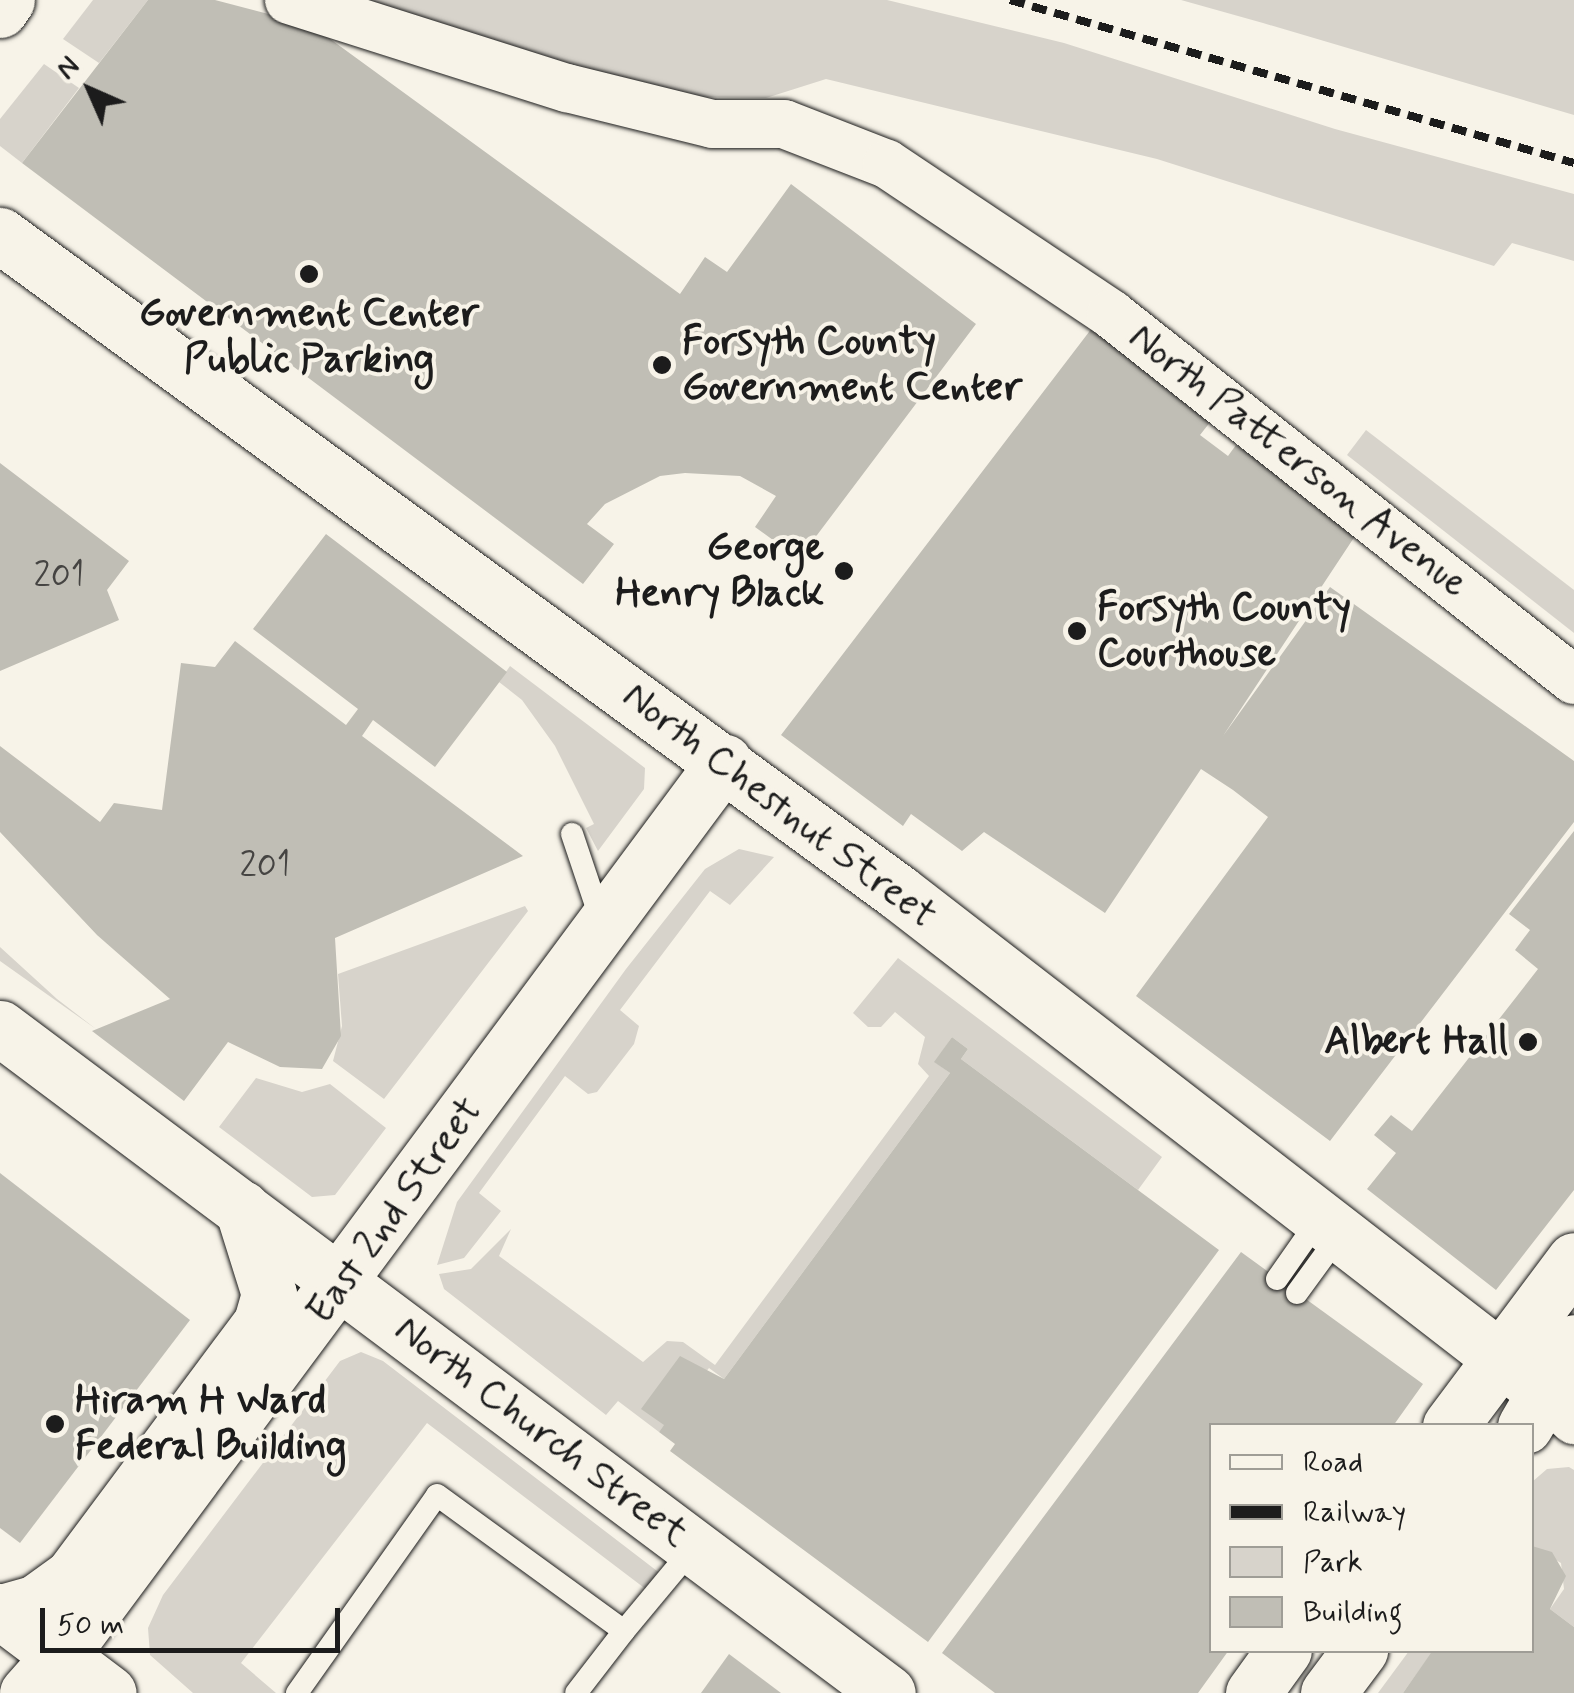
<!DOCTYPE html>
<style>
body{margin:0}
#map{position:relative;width:1574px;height:1693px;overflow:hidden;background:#f7f3e8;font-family:Mynerve,sans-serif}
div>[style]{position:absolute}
.green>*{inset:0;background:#d7d3cb}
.building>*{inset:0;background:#c0beb5}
.roads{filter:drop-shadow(0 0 2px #1c1c1c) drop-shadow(0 0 2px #1c1c1c)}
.service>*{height:22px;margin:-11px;padding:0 11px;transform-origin:11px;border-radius:11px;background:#f7f3e8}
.minor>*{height:48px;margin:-24px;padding:0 24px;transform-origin:24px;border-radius:24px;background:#f7f3e8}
.tertiary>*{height:55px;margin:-27.5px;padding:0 27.5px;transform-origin:27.5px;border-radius:27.5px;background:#f7f3e8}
.secondary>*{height:55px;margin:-27.5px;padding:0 27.5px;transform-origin:27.5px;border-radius:27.5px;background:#f7f3e8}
.primary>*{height:55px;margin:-27.5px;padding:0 27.5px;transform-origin:27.5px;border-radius:27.5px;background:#f7f3e8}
.rail>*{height:8px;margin-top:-4px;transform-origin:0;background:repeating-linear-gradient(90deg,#1c1c1c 0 15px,transparent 0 23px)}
.dots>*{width:28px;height:28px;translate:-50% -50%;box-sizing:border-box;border:5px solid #f7f3e8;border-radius:50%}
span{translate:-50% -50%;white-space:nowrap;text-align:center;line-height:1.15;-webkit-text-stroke:8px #f7f3e8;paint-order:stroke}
.number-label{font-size:35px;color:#454442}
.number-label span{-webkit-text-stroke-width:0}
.poi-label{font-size:40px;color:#1c1c1c;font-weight:700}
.left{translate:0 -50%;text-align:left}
.right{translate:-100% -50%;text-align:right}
.street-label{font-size:40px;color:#1c1c1c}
.legend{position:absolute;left:1209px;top:1423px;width:325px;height:230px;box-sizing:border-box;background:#f7f3e8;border:2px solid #9f9d96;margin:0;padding:12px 18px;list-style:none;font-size:30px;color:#1c1c1c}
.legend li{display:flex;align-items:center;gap:20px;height:50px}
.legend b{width:50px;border:2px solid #9f9d96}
.north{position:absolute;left:40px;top:40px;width:100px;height:100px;-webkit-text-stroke:8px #f7f3e8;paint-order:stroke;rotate:315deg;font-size:28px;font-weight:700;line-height:40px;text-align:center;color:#1c1c1c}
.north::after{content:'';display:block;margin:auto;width:35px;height:45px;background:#1c1c1c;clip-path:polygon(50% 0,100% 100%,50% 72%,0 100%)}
.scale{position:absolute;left:40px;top:1608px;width:300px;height:45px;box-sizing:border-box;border:5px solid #1c1c1c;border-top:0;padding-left:12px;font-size:30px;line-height:35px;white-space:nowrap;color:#1c1c1c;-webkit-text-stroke:8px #f7f3e8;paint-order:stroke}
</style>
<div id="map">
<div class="green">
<i style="clip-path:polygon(93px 0,148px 0,99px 63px,63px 39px)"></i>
<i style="clip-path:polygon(361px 0,887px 0,1064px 43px,1335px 129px,1574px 194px,1574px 261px,1512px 243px,1494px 266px,1157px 159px,826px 79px,766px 98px,697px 97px,573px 71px)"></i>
<i style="clip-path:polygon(1181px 0,1574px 0,1574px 115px,1263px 23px)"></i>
<i style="clip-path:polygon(44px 64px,79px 88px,22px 163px,0 146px,0 119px)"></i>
<i style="clip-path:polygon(1366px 430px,1574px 590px,1574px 633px,1347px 455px)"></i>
<i style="clip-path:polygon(510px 666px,645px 768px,644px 789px,598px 851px,586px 828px,594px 824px,555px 746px,522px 700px,499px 682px)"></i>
<i style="clip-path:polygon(739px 849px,774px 857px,730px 905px,710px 891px,620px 1010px,639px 1026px,634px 1044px,597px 1092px,588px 1094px,565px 1076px,479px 1193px,501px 1211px,464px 1258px,437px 1265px,457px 1202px,626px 969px,705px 869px)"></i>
<i style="clip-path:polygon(525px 906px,528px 911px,384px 1099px,333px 1061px,342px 1026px,338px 974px)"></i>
<i style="clip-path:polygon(0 947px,57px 999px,96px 1029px,0 961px)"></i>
<i style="clip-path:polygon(898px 958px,1162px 1157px,1138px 1190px,961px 1059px,968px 1049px,952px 1037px,935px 1062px,950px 1073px,724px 1379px,709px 1368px,659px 1432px,618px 1401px,606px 1415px,444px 1289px,439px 1274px,471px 1269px,511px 1229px,499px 1256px,643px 1362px,667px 1341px,683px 1342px,715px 1365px,929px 1076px,918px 1064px,925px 1037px,895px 1012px,881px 1027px,868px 1027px,853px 1013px)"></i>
<i style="clip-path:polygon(256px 1078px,302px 1092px,330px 1084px,386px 1128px,335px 1195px,312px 1197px,219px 1127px)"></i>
<i style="clip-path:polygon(361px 1352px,383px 1361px,661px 1574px,647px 1590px,427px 1423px,241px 1663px,276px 1693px,193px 1693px,150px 1655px,148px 1628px,163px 1595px,340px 1361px)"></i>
<i style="clip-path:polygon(1569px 1467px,1574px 1470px,1574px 1627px,1550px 1609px,1564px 1589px,1561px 1563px,1532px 1546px,1532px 1482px,1547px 1469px)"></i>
<i style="clip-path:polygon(1409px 1651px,1433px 1651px,1403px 1693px,1378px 1693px)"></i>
</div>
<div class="building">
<i style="clip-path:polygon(148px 0,215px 0,311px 25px,680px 294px,705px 257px,727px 272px,791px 184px,976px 324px,799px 559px,755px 527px,776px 496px,740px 476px,685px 473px,660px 476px,605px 504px,587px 524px,614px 544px,583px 584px,22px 163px)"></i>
<i style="clip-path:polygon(1092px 328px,1211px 421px,1200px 435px,1228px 456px,1236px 445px,1361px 527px,1223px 736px,1330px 587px,1574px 761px,1574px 822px,1330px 1141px,1136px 996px,1268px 817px,1233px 790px,1201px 769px,1105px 913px,984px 832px,962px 851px,911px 814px,903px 826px,781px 735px)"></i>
<i style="clip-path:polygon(0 463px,129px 561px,107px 590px,119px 620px,0 671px)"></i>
<i style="clip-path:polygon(326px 534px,507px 672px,435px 767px,373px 720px,362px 736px,523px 856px,335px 938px,341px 1036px,322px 1069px,280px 1067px,228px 1042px,184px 1101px,92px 1031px,170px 999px,97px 935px,0 832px,0 746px,100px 822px,114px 803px,162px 810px,181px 663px,215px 667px,235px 641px,346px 725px,358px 709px,253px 629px)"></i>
<i style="clip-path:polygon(1574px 831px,1574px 1190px,1496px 1290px,1367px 1189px,1396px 1153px,1374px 1135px,1391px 1115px,1412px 1131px,1538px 969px,1515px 950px,1530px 930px,1509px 914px)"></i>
<i style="clip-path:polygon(952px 1037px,968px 1049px,961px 1059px,1219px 1250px,928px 1642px,670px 1451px,675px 1444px,659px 1432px,664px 1425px,641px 1409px,680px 1356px,724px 1379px,950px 1073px,934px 1062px)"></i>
<i style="clip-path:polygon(0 1173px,190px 1320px,20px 1543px,0 1528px)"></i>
<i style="clip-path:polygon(1241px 1252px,1423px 1384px,1393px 1426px,1212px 1426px,1212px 1650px,1229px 1650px,1198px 1693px,995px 1693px,942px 1653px)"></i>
<i style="clip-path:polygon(1532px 1546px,1552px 1552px,1566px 1576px,1550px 1609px,1574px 1627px,1574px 1693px,1403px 1693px,1433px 1650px,1532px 1650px)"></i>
<i style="clip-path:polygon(729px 1654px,781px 1693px,701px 1693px)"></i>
</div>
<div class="roads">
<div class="service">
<i style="left:572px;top:834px;width:91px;rotate:71.4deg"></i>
<i style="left:1277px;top:1279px;width:73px;rotate:-55deg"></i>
<i style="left:1297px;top:1293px;width:73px;rotate:-53.9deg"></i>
<i style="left:624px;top:1631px;width:109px;rotate:-50.2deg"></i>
<i style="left:297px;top:1693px;width:242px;rotate:-54.7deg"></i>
<i style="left:437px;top:1495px;width:231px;rotate:36deg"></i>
<i style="left:624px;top:1631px;width:78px;rotate:127.7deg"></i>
</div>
<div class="minor">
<i style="left:289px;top:0;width:292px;rotate:17.6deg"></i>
<i style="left:567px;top:88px;width:150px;rotate:13.9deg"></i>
<i style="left:713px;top:124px;width:71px"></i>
<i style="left:784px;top:124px;width:110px;rotate:21.2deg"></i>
<i style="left:887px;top:164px;width:270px;rotate:33.8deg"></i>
<i style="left:1111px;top:314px;width:590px;rotate:38.33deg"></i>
<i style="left:1545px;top:1393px;width:40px;rotate:43deg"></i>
</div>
<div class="tertiary">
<i style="left:0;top:235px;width:1113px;rotate:36.19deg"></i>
<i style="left:898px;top:892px;width:810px;rotate:37.73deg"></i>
<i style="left:0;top:1028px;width:1109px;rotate:36.83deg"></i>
<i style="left:2px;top:1612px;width:35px;rotate:-16deg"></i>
<i style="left:36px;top:1602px;width:44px;rotate:-35.8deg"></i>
<i style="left:72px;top:1576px;width:317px;rotate:-53.3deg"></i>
<i style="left:261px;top:1322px;width:29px;rotate:-74deg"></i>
<i style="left:269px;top:1294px;width:90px;rotate:-107.4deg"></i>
<i style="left:60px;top:1656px;width:1114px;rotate:-53.4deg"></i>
</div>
<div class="secondary">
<i style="left:0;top:10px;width:12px;rotate:-55deg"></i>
<i style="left:1450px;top:1426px;width:207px;rotate:-53.2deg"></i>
<i style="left:1525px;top:1426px;width:97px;rotate:-59.7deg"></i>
<i style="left:1253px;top:1693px;width:53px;rotate:-54.2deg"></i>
<i style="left:1328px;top:1693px;width:54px;rotate:-53.3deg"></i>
</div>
<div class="primary">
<i style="left:0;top:1611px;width:136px;rotate:37deg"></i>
<i style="left:27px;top:1693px;width:50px;rotate:-48.3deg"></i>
</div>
</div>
<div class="rail">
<i style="left:1010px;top:0;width:587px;rotate:16.12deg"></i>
</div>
<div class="dots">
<i style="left:309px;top:274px;background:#1c1c1c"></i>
<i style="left:662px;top:365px;background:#1c1c1c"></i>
<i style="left:844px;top:571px;background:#1c1c1c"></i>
<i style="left:1077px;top:631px;background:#1c1c1c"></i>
<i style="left:1528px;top:1042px;background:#1c1c1c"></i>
<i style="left:55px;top:1424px;background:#1c1c1c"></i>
</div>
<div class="number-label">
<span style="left:59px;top:576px">201</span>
<span style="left:265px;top:866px">201</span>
</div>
<div class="poi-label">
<span style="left:309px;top:337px">Government Center<br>Public Parking</span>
<span class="left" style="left:682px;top:365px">Forsyth County<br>Government Center</span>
<span class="right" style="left:824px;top:571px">George<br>Henry Black</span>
<span class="left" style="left:1097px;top:631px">Forsyth County<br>Courthouse</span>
<span class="right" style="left:1508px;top:1042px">Albert Hall</span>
<span class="left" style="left:75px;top:1424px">Hiram H Ward<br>Federal Building</span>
</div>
<div class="street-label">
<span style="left:1298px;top:461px;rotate:38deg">North Patterson Avenue</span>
<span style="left:779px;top:806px;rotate:37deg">North Chestnut Street</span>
<span style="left:395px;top:1211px;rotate:-54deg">East 2nd Street</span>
<span style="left:541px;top:1432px;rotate:37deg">North Church Street</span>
</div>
<ul class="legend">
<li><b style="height:12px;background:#f7f3e8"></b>Road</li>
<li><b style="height:12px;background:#1c1c1c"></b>Railway</li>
<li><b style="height:28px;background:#d7d3cb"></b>Park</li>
<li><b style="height:28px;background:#c0beb5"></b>Building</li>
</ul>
<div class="north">N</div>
<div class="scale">50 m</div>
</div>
